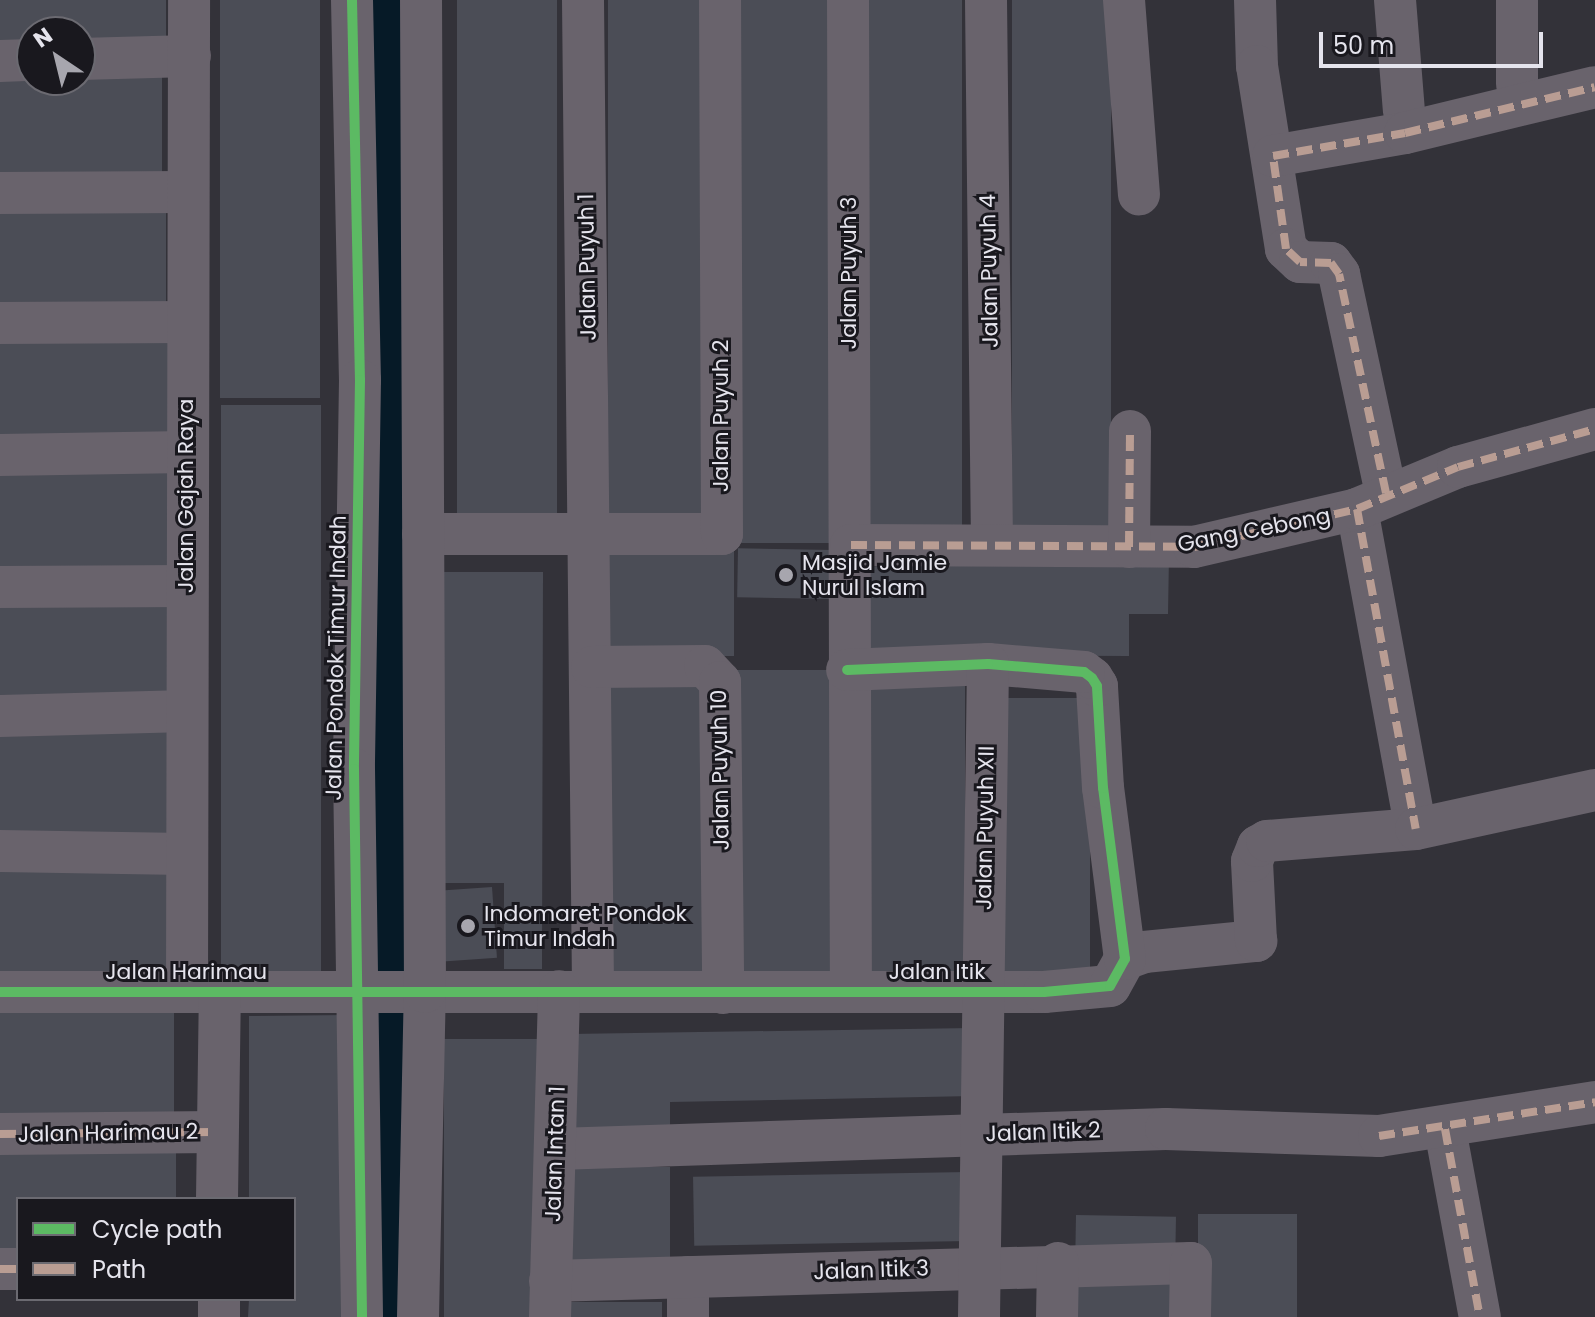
<!DOCTYPE html>
<style>
body{margin:0}
#map{position:relative;width:1595px;height:1317px;overflow:hidden;background:#333239;font-family:Poppins,sans-serif}
div>[style]{position:absolute}
.canal>*{height:32px;margin:-16px;padding:0 16px;transform-origin:16px;border-radius:16px;background:#061a27}
.building>*{inset:0;background:#4b4d56;transform-origin:0 0}
.minor>*{height:42px;margin:-21px;padding:0 21px;transform-origin:21px;border-radius:21px;background:#69636c}
.quiet>*{height:8px;margin-top:-4px;transform-origin:0;background:repeating-linear-gradient(90deg,#b99d93 0 16px,transparent 0 24px)}
.cycleway>*{height:10px;margin:-5px;padding:0 5px;transform-origin:5px;border-radius:5px;background:#5cba63}
.dots>*{width:22px;height:22px;translate:-50% -50%;box-sizing:border-box;border:4px solid #19181e;border-radius:50%}
span{translate:-50% -50%;white-space:nowrap;text-align:center;line-height:1.15;-webkit-text-stroke:6px #19181e;paint-order:stroke}
.street-label{font-size:22px;color:#e5e4ed}
.poi-label{font-size:22px;color:#e5e4ed}
.left{translate:0 -50%;text-align:left}
.legend{position:absolute;left:16px;top:1197px;width:280px;height:104px;box-sizing:border-box;background:#19181e;border:2px solid #6b6a71;margin:0;padding:10px 14px;list-style:none;font-size:24px;color:#e5e4ed}
.legend li{display:flex;align-items:center;gap:16px;height:40px}
.legend b{width:40px;border:2px solid #6b6a71}
.north{position:absolute;left:16px;top:16px;width:80px;height:80px;box-sizing:border-box;background:#19181e;border:2px solid #6b6a71;border-radius:50%;rotate:325deg;font-size:22px;font-weight:700;line-height:32px;text-align:center;color:#e5e4ed}
.north::after{content:'';display:block;margin:auto;width:28px;height:36px;background:#a7a6ae;clip-path:polygon(50% 0,100% 100%,50% 72%,0 100%)}
.scale{position:absolute;left:1319px;top:32px;width:224px;height:36px;box-sizing:border-box;border:4px solid #e5e4ed;border-top:0;padding-left:10px;font-size:24px;line-height:28px;white-space:nowrap;color:#e5e4ed;-webkit-text-stroke:6px #19181e;paint-order:stroke}
</style>
<div id="map">
<div class="canal">
<i style="left:388px;top:0;width:1317px;rotate:89.78deg"></i>
</div>
<div class="building">
<i style="clip-path:polygon(0 0,166px 0,166px 42px,80px 42px,80px 32px,32px 32px,32px 42px,0 42px)"></i>
<i style="left:220px;top:0;width:100px;height:398px"></i>
<i style="left:457px;top:0;width:100px;height:524px"></i>
<i style="left:608px;top:0;width:100px;height:518px"></i>
<i style="left:729px;top:0;width:100px;height:543px"></i>
<i style="left:863px;top:0;width:99px;height:533px"></i>
<i style="left:1012px;top:0;width:99px;height:532px"></i>
<i style="clip-path:polygon(162px 67px,162px 181px,0 182px,0 68px,32px 80px,80px 80px,80px 68px)"></i>
<i style="left:0;top:199px;width:166px;height:114px"></i>
<i style="left:0;top:331px;width:171px;height:114px"></i>
<i style="left:221px;top:405px;width:100px;height:573px"></i>
<i style="left:0;top:463px;width:170px;height:114px"></i>
<i style="left:734px;top:547px;width:109px;height:133px;rotate:90deg"></i>
<i style="left:834px;top:550px;width:49px;height:96px;rotate:91deg"></i>
<i style="clip-path:polygon(1169px 557px,1168px 614px,1129px 614px,1129px 656px,853px 655px,855px 567px)"></i>
<i style="clip-path:polygon(444px 572px,543px 572px,542px 969px,504px 969px,504px 883px,443px 883px)"></i>
<i style="left:0;top:595px;width:180px;height:115px"></i>
<i style="left:831px;top:670px;width:311px;height:100px;rotate:90deg"></i>
<i style="left:965px;top:673px;width:311px;height:99px;rotate:90deg"></i>
<i style="left:703px;top:675px;width:311px;height:100px;rotate:90deg"></i>
<i style="left:990px;top:698px;width:100px;height:280px"></i>
<i style="left:0;top:727px;width:179px;height:114px"></i>
<i style="left:0;top:860px;width:176px;height:114px"></i>
<i style="left:492px;top:887px;width:71px;height:54px;rotate:86deg"></i>
<i style="left:0;top:1005px;width:174px;height:114px"></i>
<i style="clip-path:polygon(349px 1015px,348px 1317px,248px 1317px,249px 1299px,294px 1299px,294px 1199px,249px 1199px,249px 1016px)"></i>
<i style="clip-path:polygon(972px 1028px,973px 1096px,670px 1102px,670px 1140px,570px 1141px,570px 1034px)"></i>
<i style="left:444px;top:1039px;width:100px;height:278px"></i>
<i style="clip-path:polygon(0 1140px,176px 1140px,176px 1199px,18px 1199px,18px 1254px,0 1254px)"></i>
<i style="left:570px;top:1167px;width:100px;height:96px"></i>
<i style="left:968px;top:1172px;width:69px;height:275px;rotate:89deg"></i>
<i style="left:1198px;top:1214px;width:99px;height:103px"></i>
<i style="left:1076px;top:1215px;width:100px;height:39px;rotate:1deg"></i>
<i style="left:1173px;top:1279px;width:38px;height:100px;rotate:90deg"></i>
<i style="left:662px;top:1302px;width:15px;height:100px;rotate:90deg"></i>
</div>
<div class="minor">
<i style="left:352px;top:0;width:380px;rotate:88.8deg"></i>
<i style="left:360px;top:380px;width:389px;rotate:90.9deg"></i>
<i style="left:354px;top:769px;width:548px;rotate:89.16deg"></i>
<i style="left:583px;top:0;width:991px;rotate:89.42deg"></i>
<i style="left:848px;top:0;width:991px;rotate:89.83deg"></i>
<i style="left:986px;top:0;width:542px;rotate:89.37deg"></i>
<i style="left:1124px;top:0;width:195px;rotate:85.6deg"></i>
<i style="left:1255px;top:0;width:66px;rotate:88.3deg"></i>
<i style="left:1257px;top:66px;width:185px;rotate:81deg"></i>
<i style="left:1286px;top:249px;width:19px;rotate:43deg"></i>
<i style="left:1300px;top:262px;width:31px;rotate:2deg"></i>
<i style="left:1331px;top:263px;width:14px;rotate:54deg"></i>
<i style="left:1339px;top:274px;width:224px;rotate:77.9deg"></i>
<i style="left:1395px;top:0;width:111px;rotate:85.4deg"></i>
<i style="left:1517px;top:0;width:84px;rotate:90deg"></i>
<i style="left:80px;top:59px;width:110px;rotate:-1.6deg"></i>
<i style="left:0;top:61px;width:32px;rotate:-2deg"></i>
<i style="left:1273px;top:156px;width:134px;rotate:-9.9deg"></i>
<i style="left:1405px;top:133px;width:195px;rotate:-13.6deg"></i>
<i style="left:0;top:193px;width:184px;rotate:-0.3deg"></i>
<i style="left:0;top:323px;width:185px;rotate:-0.3deg"></i>
<i style="left:0;top:455px;width:186px;rotate:-0.9deg"></i>
<i style="left:1357px;top:509px;width:325px;rotate:79.6deg"></i>
<i style="left:423px;top:534px;width:299px"></i>
<i style="left:722px;top:534px;width:534px;rotate:-90.21deg"></i>
<i style="left:851px;top:545px;width:343px;rotate:0.3deg"></i>
<i style="left:1194px;top:547px;width:167px;rotate:-13.1deg"></i>
<i style="left:1357px;top:509px;width:109px;rotate:-22.6deg"></i>
<i style="left:1458px;top:467px;width:142px;rotate:-15.5deg"></i>
<i style="left:1129px;top:547px;width:116px;rotate:-89.5deg"></i>
<i style="left:0;top:587px;width:186px;rotate:-0.3deg"></i>
<i style="left:592px;top:667px;width:113px;rotate:-0.5deg"></i>
<i style="left:705px;top:666px;width:22px;rotate:47deg"></i>
<i style="left:720px;top:682px;width:311px;rotate:89.4deg"></i>
<i style="left:0;top:716px;width:187px;rotate:-1.5deg"></i>
<i style="left:0;top:851px;width:184px;rotate:0.9deg"></i>
<i style="left:1125px;top:959px;width:20px;rotate:-20deg"></i>
<i style="left:1144px;top:952px;width:113px;rotate:-5.6deg"></i>
<i style="left:1256px;top:941px;width:80px;rotate:-92.9deg"></i>
<i style="left:1252px;top:861px;width:16px;rotate:-68deg"></i>
<i style="left:1258px;top:846px;width:10px;rotate:-29deg"></i>
<i style="left:1267px;top:841px;width:149px;rotate:-4.6deg"></i>
<i style="left:1416px;top:829px;width:183px;rotate:-12.3deg"></i>
<i style="left:187px;top:991px;width:991px;rotate:-89.88deg"></i>
<i style="left:0;top:992px;width:1044px"></i>
<i style="left:1044px;top:992px;width:66px;rotate:-5.2deg"></i>
<i style="left:1110px;top:986px;width:31px;rotate:-61deg"></i>
<i style="left:1125px;top:959px;width:172px;rotate:-97.3deg"></i>
<i style="left:1103px;top:788px;width:102px;rotate:-93.4deg"></i>
<i style="left:1097px;top:686px;width:9px;rotate:-122deg"></i>
<i style="left:1092px;top:678px;width:10px;rotate:-143deg"></i>
<i style="left:1084px;top:672px;width:96px;rotate:-175.2deg"></i>
<i style="left:988px;top:664px;width:141px;rotate:177.6deg"></i>
<i style="left:1445px;top:1129px;width:191px;rotate:79.5deg"></i>
<i style="left:0;top:1134px;width:215px;rotate:-0.5deg"></i>
<i style="left:557px;top:1149px;width:609px;rotate:-1.88deg"></i>
<i style="left:1166px;top:1129px;width:213px;rotate:1.9deg"></i>
<i style="left:1379px;top:1136px;width:219px;rotate:-8.9deg"></i>
<i style="left:217px;top:1199px;width:207px;rotate:-89.2deg"></i>
<i style="left:0;top:1269px;width:18px"></i>
<i style="left:688px;top:1277px;width:40px;rotate:90deg"></i>
<i style="left:550px;top:1281px;width:641px;rotate:-1.61deg"></i>
<i style="left:1191px;top:1263px;width:54px;rotate:91.1deg"></i>
<i style="left:219px;top:1299px;width:18px;rotate:90deg"></i>
<i style="left:418px;top:1317px;width:325px;rotate:-88.8deg"></i>
<i style="left:425px;top:992px;width:992px;rotate:-90.23deg"></i>
<i style="left:550px;top:1317px;width:326px;rotate:-88.4deg"></i>
<i style="left:979px;top:1317px;width:653px;rotate:-89.21deg"></i>
<i style="left:1057px;top:1317px;width:54px;rotate:-88.9deg"></i>
</div>
<div class="quiet">
<i style="left:1386px;top:493px;width:224px;rotate:-102.1deg"></i>
<i style="left:1339px;top:274px;width:14px;rotate:-126deg"></i>
<i style="left:1331px;top:263px;width:31px;rotate:-178deg"></i>
<i style="left:1300px;top:262px;width:19px;rotate:-137deg"></i>
<i style="left:1286px;top:249px;width:94px;rotate:-98deg"></i>
<i style="left:1273px;top:156px;width:134px;rotate:-9.9deg"></i>
<i style="left:1405px;top:133px;width:195px;rotate:-13.6deg"></i>
<i style="left:1357px;top:509px;width:325px;rotate:79.6deg"></i>
<i style="left:851px;top:545px;width:343px;rotate:0.3deg"></i>
<i style="left:1194px;top:547px;width:167px;rotate:-13.1deg"></i>
<i style="left:1357px;top:509px;width:109px;rotate:-22.6deg"></i>
<i style="left:1458px;top:467px;width:142px;rotate:-15.5deg"></i>
<i style="left:1129px;top:547px;width:116px;rotate:-89.5deg"></i>
<i style="left:1445px;top:1129px;width:191px;rotate:79.5deg"></i>
<i style="left:0;top:1134px;width:215px;rotate:-0.5deg"></i>
<i style="left:1379px;top:1136px;width:219px;rotate:-8.9deg"></i>
<i style="left:0;top:1269px;width:18px"></i>
</div>
<div class="cycleway">
<i style="left:352px;top:0;width:380px;rotate:88.8deg"></i>
<i style="left:360px;top:380px;width:389px;rotate:90.9deg"></i>
<i style="left:354px;top:769px;width:548px;rotate:89.16deg"></i>
<i style="left:0;top:992px;width:1044px"></i>
<i style="left:1044px;top:992px;width:66px;rotate:-5.2deg"></i>
<i style="left:1110px;top:986px;width:31px;rotate:-61deg"></i>
<i style="left:1125px;top:959px;width:172px;rotate:-97.3deg"></i>
<i style="left:1103px;top:788px;width:102px;rotate:-93.4deg"></i>
<i style="left:1097px;top:686px;width:9px;rotate:-122deg"></i>
<i style="left:1092px;top:678px;width:10px;rotate:-143deg"></i>
<i style="left:1084px;top:672px;width:96px;rotate:-175.2deg"></i>
<i style="left:988px;top:664px;width:141px;rotate:177.6deg"></i>
</div>
<div class="dots">
<i style="left:786px;top:575px;background:#a7a6ae"></i>
<i style="left:468px;top:926px;background:#a7a6ae"></i>
</div>
<div class="street-label">
<span style="left:587px;top:267px;rotate:-91deg">Jalan Puyuh 1</span>
<span style="left:989px;top:271px;rotate:-91deg">Jalan Puyuh 4</span>
<span style="left:849px;top:273px;rotate:-90deg">Jalan Puyuh 3</span>
<span style="left:721px;top:416px;rotate:-90deg">Jalan Puyuh 2</span>
<span style="left:186px;top:496px;rotate:-90deg">Jalan Gajah Raya</span>
<span style="left:1254px;top:530px;rotate:-11deg">Gang Cebong</span>
<span style="left:336px;top:658px;rotate:-89deg">Jalan Pondok Timur Indah</span>
<span style="left:720px;top:770px;rotate:-91deg">Jalan Puyuh 10</span>
<span style="left:985px;top:828px;rotate:-89deg">Jalan Puyuh XII</span>
<span style="left:186px;top:972px">Jalan Harimau</span>
<span style="left:937px;top:972px">Jalan Itik</span>
<span style="left:1043px;top:1132px;rotate:-2deg">Jalan Itik 2</span>
<span style="left:108px;top:1133px;rotate:-1deg">Jalan Harimau 2</span>
<span style="left:555px;top:1154px;rotate:-88deg">Jalan Intan 1</span>
<span style="left:871px;top:1270px;rotate:-2deg">Jalan Itik 3</span>
</div>
<div class="poi-label">
<span class="left" style="left:802px;top:575px">Masjid Jamie<br>Nurul Islam</span>
<span class="left" style="left:484px;top:926px">Indomaret Pondok<br>Timur Indah</span>
</div>
<ul class="legend">
<li><b style="height:10px;background:#5cba63"></b>Cycle path</li>
<li><b style="height:10px;background:#b99d93"></b>Path</li>
</ul>
<div class="north">N</div>
<div class="scale">50 m</div>
</div>
